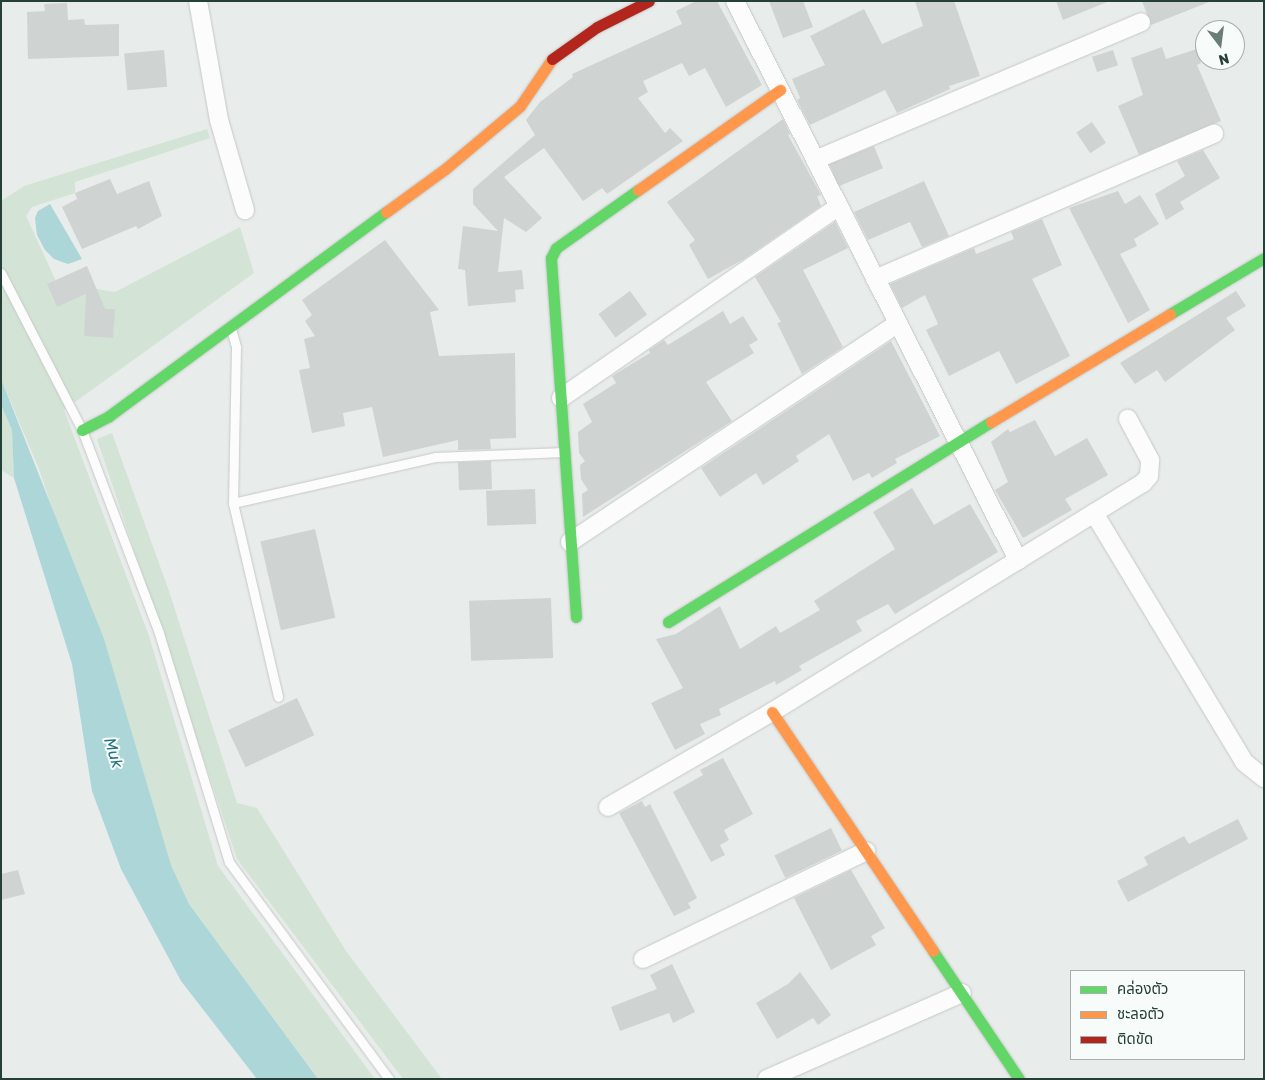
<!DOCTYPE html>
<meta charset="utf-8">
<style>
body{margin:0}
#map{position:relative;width:1265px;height:1080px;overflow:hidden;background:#e8ecea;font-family:Rubik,"Noto Sans Thai",sans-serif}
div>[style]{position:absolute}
.green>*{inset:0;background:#d3e4d6}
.water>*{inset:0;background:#acd6d8}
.building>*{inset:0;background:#cfd4d2;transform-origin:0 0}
.roads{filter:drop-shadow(0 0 1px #c5c9c7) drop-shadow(0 0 1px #c5c9c7)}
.lane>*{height:9px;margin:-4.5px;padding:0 4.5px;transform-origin:4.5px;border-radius:4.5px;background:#fcfcfc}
.street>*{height:18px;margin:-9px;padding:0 9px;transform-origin:9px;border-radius:9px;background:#fcfcfc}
.fast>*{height:11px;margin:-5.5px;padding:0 5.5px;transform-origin:5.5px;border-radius:5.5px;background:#63d668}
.slow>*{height:11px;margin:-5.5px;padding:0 5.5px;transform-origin:5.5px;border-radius:5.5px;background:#ff974d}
.jam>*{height:11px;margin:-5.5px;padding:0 5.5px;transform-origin:5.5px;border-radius:5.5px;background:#b3261e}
span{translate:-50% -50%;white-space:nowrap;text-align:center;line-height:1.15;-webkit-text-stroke:4px #f7fbf9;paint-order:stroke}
.water-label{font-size:16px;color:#21737b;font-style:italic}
.frame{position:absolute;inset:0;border:2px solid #264037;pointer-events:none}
.legend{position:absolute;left:1070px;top:970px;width:175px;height:90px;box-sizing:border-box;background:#f7fbf9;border:1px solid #a3b0ab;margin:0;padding:6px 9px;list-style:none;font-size:15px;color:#264037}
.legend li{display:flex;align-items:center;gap:10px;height:25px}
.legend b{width:25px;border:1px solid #a3b0ab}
.north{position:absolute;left:1195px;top:20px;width:50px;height:50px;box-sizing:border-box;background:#f7fbf9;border:1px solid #a3b0ab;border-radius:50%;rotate:165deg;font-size:14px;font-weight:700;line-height:20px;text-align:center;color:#264037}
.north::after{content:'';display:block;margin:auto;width:18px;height:22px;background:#6a7c76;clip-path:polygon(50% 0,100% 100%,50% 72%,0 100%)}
</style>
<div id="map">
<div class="green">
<i style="clip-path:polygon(207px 129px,210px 138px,75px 182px,75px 193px,32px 207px,26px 216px,66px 303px,97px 289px,115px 292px,240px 227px,254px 273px,64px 410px,149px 636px,218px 866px,375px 1079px,318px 1079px,189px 904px,171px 865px,39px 469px,1px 379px,1px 201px,24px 186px)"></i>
<i style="clip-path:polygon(1px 405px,12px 430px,14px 478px,1px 470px)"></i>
<i style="clip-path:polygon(112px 433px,169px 591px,237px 803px,257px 808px,346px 951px,442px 1079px,403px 1079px,237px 859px,97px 439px)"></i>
</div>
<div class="water">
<i style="clip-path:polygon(50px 204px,82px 259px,68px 264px,54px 259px,45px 250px,37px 235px,35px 218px,38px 211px)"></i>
<i style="clip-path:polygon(1px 379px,104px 639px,171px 865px,189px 904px,318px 1079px,257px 1079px,181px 981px,121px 869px,92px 791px,72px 664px,14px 478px,12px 430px,1px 405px)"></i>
</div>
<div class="building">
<i style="clip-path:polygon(696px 1px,717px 1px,762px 85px,726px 107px,705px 68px,689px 76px,682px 63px,643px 81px,648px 92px,638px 98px,665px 133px,670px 128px,683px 141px,607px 194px,602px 188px,583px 201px,544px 148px,504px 177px,542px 218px,526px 232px,504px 218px,498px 272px,522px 270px,524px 289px,515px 290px,516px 302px,468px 306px,465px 270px,458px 269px,463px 226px,498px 231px,473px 204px,473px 189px,535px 135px,526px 120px,540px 102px,573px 77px,572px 74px,682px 24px,676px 11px)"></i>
<i style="clip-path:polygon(769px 1px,803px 1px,813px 27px,783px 38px)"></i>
<i style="clip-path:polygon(915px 1px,954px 1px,980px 76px,949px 86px,950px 89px,897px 113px,885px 90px,810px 125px,797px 100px,800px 98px,792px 79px,825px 65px,810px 36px,864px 9px,882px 44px,923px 26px)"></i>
<i style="clip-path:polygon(1056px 1px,1107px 1px,1107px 2px,1063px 20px)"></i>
<i style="clip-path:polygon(1142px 1px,1209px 1px,1209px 2px,1151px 25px)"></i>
<i style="clip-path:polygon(67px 3px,68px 20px,84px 19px,85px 25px,119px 24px,119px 56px,28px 59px,27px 12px,45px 11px,44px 4px)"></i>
<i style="clip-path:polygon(1162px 47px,1166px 59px,1197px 49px,1201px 63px,1197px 65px,1221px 121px,1139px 155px,1118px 106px,1143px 95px,1131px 58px)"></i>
<i style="left:164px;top:50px;width:37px;height:40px;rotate:85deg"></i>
<i style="left:1113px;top:50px;width:16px;height:22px;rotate:72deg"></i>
<i style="clip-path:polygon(783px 119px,790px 134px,788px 135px,821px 195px,817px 196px,821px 206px,744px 259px,708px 279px,689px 245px,695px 240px,667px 202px)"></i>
<i style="left:1092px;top:122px;width:25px;height:19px;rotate:56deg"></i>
<i style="left:874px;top:146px;width:24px;height:48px;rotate:68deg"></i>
<i style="clip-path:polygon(1203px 150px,1220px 178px,1180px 202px,1184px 209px,1166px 220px,1155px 194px,1185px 176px,1177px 161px)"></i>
<i style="clip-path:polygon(110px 179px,117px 194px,149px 181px,162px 216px,138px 229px,136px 226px,82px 249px,62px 207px,77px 199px,75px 193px)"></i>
<i style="clip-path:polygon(924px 181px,949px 236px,922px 247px,910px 222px,868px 240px,854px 212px)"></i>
<i style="clip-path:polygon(1118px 191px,1125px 204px,1140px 195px,1159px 224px,1134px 239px,1137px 246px,1120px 254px,1150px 310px,1128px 323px,1069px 208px)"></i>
<i style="clip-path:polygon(1042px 219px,1062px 265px,1032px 279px,1070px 356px,1016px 384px,999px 351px,949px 376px,926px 330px,938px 324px,925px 295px,902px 308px,890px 284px,974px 248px,976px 254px,1014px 239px,1011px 232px)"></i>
<i style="clip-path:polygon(835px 222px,848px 248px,803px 270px,843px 347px,802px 374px,777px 323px,781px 322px,755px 277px)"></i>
<i style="clip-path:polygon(385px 240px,439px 310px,430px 312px,439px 356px,515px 353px,516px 438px,490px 439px,491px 449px,458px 450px,458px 440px,383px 457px,372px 407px,343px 413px,345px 426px,312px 433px,299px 370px,310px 368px,304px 339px,315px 336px,305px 321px,312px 315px,302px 300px)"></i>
<i style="clip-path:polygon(87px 266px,105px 309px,115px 309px,113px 338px,84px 336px,86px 294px,57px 307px,47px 284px)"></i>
<i style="left:630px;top:291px;width:29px;height:39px;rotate:54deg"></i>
<i style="clip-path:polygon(1236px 291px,1246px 306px,1226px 318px,1235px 330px,1165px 382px,1157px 370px,1135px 384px,1120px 363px)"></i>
<i style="clip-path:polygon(723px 311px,730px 324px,743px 316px,758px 340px,749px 345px,754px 353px,706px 382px,732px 421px,583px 517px,582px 494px,588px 490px,581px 479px,580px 465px,585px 461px,579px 453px,578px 432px,592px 422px,583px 404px,616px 383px,612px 376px,650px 353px,649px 350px,664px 340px,668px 345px)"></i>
<i style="clip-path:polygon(891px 341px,940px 436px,895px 459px,897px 463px,872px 478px,869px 473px,853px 481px,829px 434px,796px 456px,799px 461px,763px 485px,756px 473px,720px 497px,701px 468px)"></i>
<i style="clip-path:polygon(1035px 420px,1055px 456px,1087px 438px,1108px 475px,1065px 499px,1072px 510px,1023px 538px,995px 490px,1008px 482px,991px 442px,1008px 429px,1010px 432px)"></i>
<i style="left:491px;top:461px;width:28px;height:33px;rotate:88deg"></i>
<i style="clip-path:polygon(912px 488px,934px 525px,970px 504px,998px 552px,895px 614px,888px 604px,856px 621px,862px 631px,799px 666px,802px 670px,776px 685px,775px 681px,719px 709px,721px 715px,700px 724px,705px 734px,675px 750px,651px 703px,683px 688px,656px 639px,676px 634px,720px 606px,740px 649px,776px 626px,780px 633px,820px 610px,814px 601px,895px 549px,873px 512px)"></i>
<i style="left:535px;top:489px;width:35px;height:49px;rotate:88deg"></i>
<i style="left:315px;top:529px;width:91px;height:56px;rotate:77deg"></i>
<i style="left:551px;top:598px;width:60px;height:82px;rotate:88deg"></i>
<i style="left:297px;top:698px;width:41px;height:76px;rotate:65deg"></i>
<i style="clip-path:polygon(723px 758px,753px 814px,724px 830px,729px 840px,720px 845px,725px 855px,711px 862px,673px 792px,703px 775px,700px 770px)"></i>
<i style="clip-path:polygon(642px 801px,645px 807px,650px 804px,697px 898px,688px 903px,691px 908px,674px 916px,619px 813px)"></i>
<i style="clip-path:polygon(1238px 819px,1248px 839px,1128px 902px,1117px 881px,1148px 865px,1144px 857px,1184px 836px,1189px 844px)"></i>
<i style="left:831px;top:828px;width:25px;height:63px;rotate:64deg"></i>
<i style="clip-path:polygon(18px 870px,25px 894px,1px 900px,1px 874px)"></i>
<i style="clip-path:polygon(851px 870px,885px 928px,871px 936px,876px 945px,831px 970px,794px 898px)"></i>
<i style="clip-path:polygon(672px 964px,695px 1012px,673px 1023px,669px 1013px,620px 1031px,611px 1007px,657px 989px,650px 975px)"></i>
<i style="clip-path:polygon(800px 972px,831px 1015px,818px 1025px,813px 1018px,777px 1039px,756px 1003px,788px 984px)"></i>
</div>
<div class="roads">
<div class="lane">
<i style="left:1px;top:273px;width:177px;rotate:62.7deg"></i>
<i style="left:82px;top:430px;width:217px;rotate:69.2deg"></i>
<i style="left:159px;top:633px;width:239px;rotate:73deg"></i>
<i style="left:229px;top:862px;width:270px;rotate:53.6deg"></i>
<i style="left:231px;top:329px;width:19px;rotate:74deg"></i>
<i style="left:236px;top:347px;width:156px;rotate:91.1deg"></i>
<i style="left:233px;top:503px;width:199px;rotate:76.9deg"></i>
<i style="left:233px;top:503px;width:207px;rotate:-12.8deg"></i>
<i style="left:435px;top:457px;width:129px;rotate:-2.2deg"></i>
</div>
<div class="street">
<i style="left:198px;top:1px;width:121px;rotate:80deg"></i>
<i style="left:219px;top:120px;width:94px;rotate:73.9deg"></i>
<i style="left:735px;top:1px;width:627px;rotate:63.15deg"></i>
<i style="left:815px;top:160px;width:354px;rotate:-22.9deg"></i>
<i style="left:875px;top:279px;width:369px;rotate:-23.2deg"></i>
<i style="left:561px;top:398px;width:336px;rotate:-34.6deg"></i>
<i style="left:1094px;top:513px;width:291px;rotate:58.9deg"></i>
<i style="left:1244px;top:762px;width:26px;rotate:39deg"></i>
<i style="left:570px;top:542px;width:393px;rotate:-33.7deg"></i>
<i style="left:608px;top:807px;width:190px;rotate:-30.1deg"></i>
<i style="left:772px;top:712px;width:436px;rotate:-31.7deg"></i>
<i style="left:1143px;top:483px;width:9px;rotate:-49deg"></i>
<i style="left:1149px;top:476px;width:16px;rotate:-86deg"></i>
<i style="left:1150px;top:460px;width:47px;rotate:-118.2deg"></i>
<i style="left:643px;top:959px;width:248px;rotate:-25.8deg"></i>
<i style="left:767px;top:1079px;width:213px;rotate:-23.8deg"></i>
</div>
<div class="fast">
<i style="left:1170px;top:314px;width:109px;rotate:-30.8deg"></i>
<i style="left:82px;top:430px;width:30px;rotate:-27deg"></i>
<i style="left:109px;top:416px;width:344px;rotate:-36.4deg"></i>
<i style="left:576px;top:617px;width:360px;rotate:-94deg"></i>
<i style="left:551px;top:258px;width:11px;rotate:-63deg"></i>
<i style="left:556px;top:248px;width:100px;rotate:-35.3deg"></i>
<i style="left:668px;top:622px;width:380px;rotate:-31.8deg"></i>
<i style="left:933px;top:951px;width:154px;rotate:56.1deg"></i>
</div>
<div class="slow">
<i style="left:638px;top:190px;width:174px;rotate:-35.2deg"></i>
<i style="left:386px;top:212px;width:73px;rotate:-36.1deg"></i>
<i style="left:445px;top:169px;width:98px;rotate:-40deg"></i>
<i style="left:520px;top:106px;width:57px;rotate:-55.8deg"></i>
<i style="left:991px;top:422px;width:209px;rotate:-31.1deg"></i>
<i style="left:772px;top:712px;width:288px;rotate:56deg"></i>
</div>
<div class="jam">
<i style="left:552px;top:59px;width:55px;rotate:-35.4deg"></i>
<i style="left:597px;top:27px;width:58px;rotate:-26.6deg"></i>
</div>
</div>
<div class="water-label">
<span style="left:113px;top:753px;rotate:73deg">Muk</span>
</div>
<div class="frame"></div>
<ul class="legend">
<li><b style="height:6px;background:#63d668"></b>คล่องตัว</li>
<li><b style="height:6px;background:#ff974d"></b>ชะลอตัว</li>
<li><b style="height:6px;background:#b3261e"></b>ติดขัด</li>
</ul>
<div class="north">N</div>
</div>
